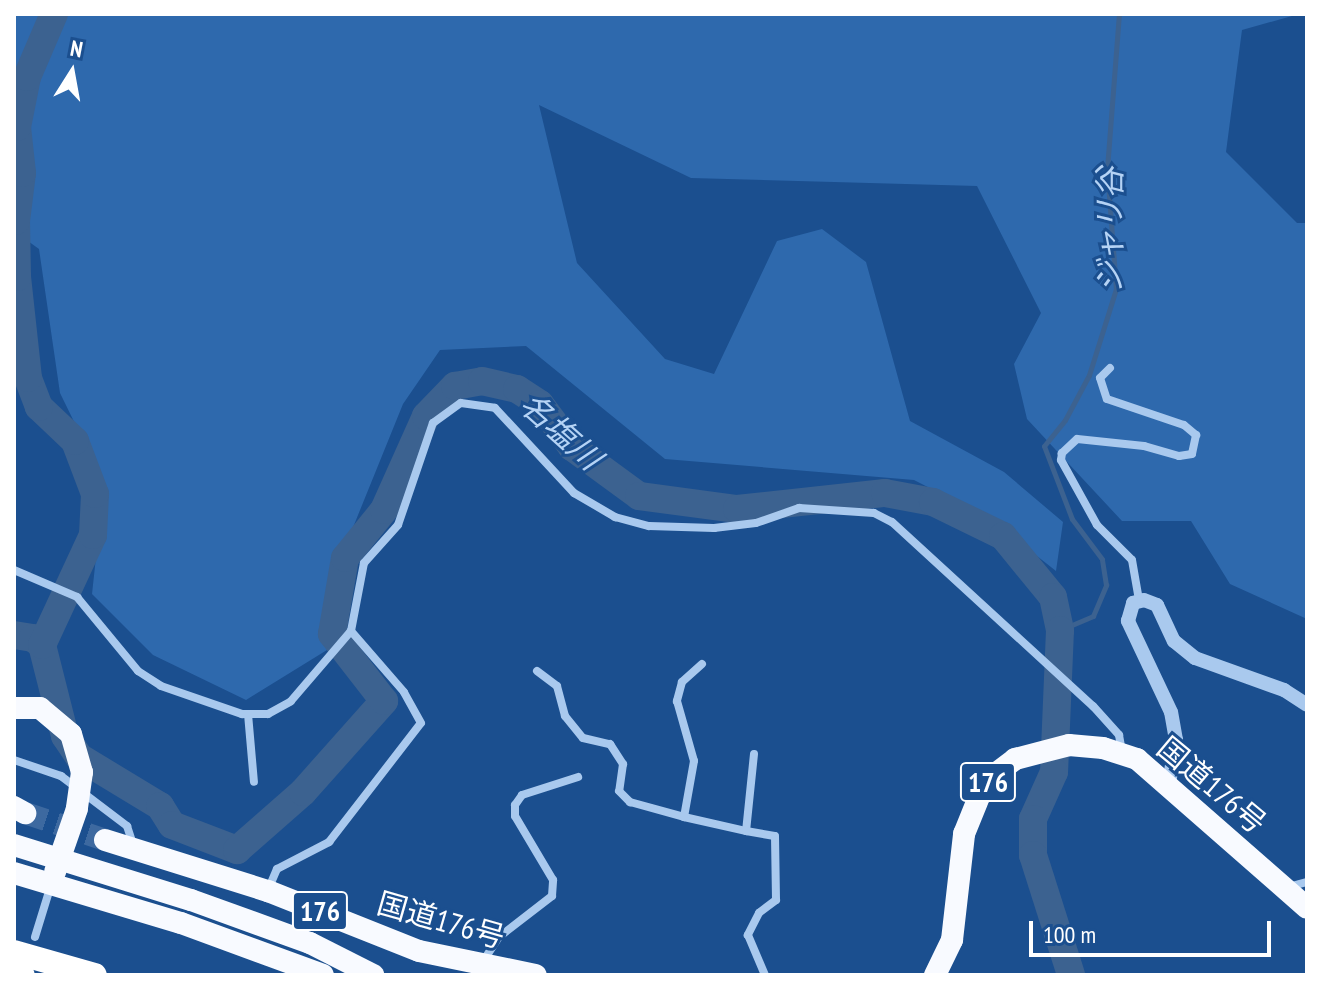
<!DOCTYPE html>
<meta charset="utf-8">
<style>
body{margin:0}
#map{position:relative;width:1321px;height:989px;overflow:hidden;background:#1b4f8f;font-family:"PT Sans Narrow","Noto Sans JP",sans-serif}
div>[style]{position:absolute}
.green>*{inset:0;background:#2e69ad}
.stream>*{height:5px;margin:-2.5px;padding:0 2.5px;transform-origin:2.5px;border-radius:2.5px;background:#3c6290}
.river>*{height:28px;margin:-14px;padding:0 14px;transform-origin:14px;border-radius:14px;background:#3c6290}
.trunk-tunnel>*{height:22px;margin-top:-11px;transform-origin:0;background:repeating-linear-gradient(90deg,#3d69a0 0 22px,transparent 0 33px)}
.minor>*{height:8px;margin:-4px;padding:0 4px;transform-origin:4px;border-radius:4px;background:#a9c9ee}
.tertiary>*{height:14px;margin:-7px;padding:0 7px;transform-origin:7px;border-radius:7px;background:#a9c9ee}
.trunk>*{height:22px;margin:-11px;padding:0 11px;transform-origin:11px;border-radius:11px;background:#f8faff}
.motorway>*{height:24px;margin:-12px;padding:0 12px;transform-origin:12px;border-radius:12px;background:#fff}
.trunk-bridge>*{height:22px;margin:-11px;padding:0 11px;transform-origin:11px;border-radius:11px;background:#f8faff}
span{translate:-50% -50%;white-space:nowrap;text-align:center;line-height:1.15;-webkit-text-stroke:6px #1b4f8f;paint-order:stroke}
.shield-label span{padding:2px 6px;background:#1b4f8f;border:2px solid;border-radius:6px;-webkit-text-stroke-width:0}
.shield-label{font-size:28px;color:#fff;font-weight:700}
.street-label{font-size:30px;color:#fff}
.water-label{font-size:32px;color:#b5d3f5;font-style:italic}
.frame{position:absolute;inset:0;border:16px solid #fff;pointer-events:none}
.north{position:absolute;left:32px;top:32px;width:80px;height:80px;-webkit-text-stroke:6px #1b4f8f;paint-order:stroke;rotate:11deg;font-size:22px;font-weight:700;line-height:32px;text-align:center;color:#fff}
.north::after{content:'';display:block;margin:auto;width:28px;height:36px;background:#fff;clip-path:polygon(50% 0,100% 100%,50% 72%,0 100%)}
.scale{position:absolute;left:1029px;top:921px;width:242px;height:36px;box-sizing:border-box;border:4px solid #fff;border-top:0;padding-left:10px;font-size:24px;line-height:28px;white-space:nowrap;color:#fff;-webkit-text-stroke:6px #1b4f8f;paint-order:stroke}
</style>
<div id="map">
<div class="green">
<i style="clip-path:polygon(14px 14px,1299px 14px,1242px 30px,1226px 152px,1297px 223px,1307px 223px,1307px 619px,1230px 584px,1191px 521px,1122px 521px,1027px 419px,1014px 364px,1041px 313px,977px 186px,691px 178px,539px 105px,577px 263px,665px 359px,714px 374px,777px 241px,822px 229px,866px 262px,910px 421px,1004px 472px,1063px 522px,1056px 571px,990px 519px,914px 480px,665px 459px,526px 346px,440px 350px,403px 404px,339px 562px,327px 650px,246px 700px,153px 655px,92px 594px,104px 483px,60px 393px,39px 249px,14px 231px)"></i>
</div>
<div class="stream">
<i style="left:1060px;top:630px;width:36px;rotate:-23deg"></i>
<i style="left:1093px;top:616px;width:34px;rotate:-67deg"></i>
<i style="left:1106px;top:585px;width:26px;rotate:-99deg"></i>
<i style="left:1102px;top:559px;width:50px;rotate:-126.9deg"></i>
<i style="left:1072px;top:519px;width:78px;rotate:-111deg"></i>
<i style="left:1044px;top:446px;width:33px;rotate:-51deg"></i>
<i style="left:1065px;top:420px;width:51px;rotate:-61.9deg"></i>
<i style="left:1089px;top:375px;width:90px;rotate:-72.6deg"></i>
<i style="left:1116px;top:289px;width:120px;rotate:-94.3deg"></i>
<i style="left:1107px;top:169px;width:155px;rotate:-85.6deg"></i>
</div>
<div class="river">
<i style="left:14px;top:635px;width:19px;rotate:9deg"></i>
<i style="left:33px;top:638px;width:11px;rotate:38deg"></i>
<i style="left:42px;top:645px;width:94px;rotate:75.8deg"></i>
<i style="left:65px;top:736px;width:25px;rotate:56deg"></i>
<i style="left:79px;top:757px;width:95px;rotate:31.2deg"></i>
<i style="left:160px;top:806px;width:22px;rotate:58deg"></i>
<i style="left:172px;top:825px;width:70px;rotate:21deg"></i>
<i style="left:237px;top:850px;width:88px;rotate:-41.3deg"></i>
<i style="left:303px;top:792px;width:122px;rotate:-48.3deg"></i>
<i style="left:384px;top:701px;width:85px;rotate:-127.8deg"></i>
<i style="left:332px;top:634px;width:77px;rotate:-80.3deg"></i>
<i style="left:345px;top:558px;width:62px;rotate:-50.9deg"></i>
<i style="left:384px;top:510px;width:103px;rotate:-65.9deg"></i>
<i style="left:426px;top:416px;width:42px;rotate:-46deg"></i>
<i style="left:455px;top:386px;width:27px;rotate:-10deg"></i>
<i style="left:482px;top:381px;width:36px;rotate:13deg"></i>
<i style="left:517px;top:389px;width:27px;rotate:33deg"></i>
<i style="left:540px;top:404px;width:54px;rotate:53.3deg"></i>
<i style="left:572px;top:447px;width:83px;rotate:36.2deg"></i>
<i style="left:639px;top:496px;width:99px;rotate:7.6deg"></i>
<i style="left:737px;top:509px;width:149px;rotate:-6.2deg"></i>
<i style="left:885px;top:493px;width:49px;rotate:10.6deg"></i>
<i style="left:933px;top:502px;width:78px;rotate:25.9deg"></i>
<i style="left:1003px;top:536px;width:79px;rotate:50.7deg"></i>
<i style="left:1053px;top:597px;width:34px;rotate:78deg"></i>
<i style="left:1060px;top:630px;width:142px;rotate:92.4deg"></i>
<i style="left:1054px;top:772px;width:51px;rotate:114.1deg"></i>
<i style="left:1033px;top:819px;width:36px;rotate:90deg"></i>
<i style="left:1033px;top:855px;width:126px;rotate:72.4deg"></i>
<i style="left:42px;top:645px;width:121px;rotate:-65.1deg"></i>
<i style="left:93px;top:535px;width:41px;rotate:-87.2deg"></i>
<i style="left:95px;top:494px;width:57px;rotate:-110.7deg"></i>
<i style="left:75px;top:441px;width:50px;rotate:-136.6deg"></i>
<i style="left:39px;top:407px;width:31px;rotate:-111deg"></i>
<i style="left:28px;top:378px;width:102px;rotate:-96.2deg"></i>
<i style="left:17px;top:277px;width:56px;rotate:-91deg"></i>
<i style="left:16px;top:221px;width:48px;rotate:-82.9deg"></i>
<i style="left:22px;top:173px;width:46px;rotate:-96.2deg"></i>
<i style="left:17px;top:127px;width:51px;rotate:-78.7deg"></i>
<i style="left:27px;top:77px;width:69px;rotate:-66.8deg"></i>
</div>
<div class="trunk-tunnel">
<i style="left:25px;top:813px;width:84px;rotate:18.6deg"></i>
</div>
<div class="minor">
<i style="left:1110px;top:368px;width:14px;rotate:135deg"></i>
<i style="left:1100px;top:378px;width:22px;rotate:72deg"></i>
<i style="left:1107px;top:399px;width:81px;rotate:18.7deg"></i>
<i style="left:1184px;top:425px;width:16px;rotate:40deg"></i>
<i style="left:1196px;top:435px;width:19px;rotate:102deg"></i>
<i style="left:1192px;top:454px;width:13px;rotate:171deg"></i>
<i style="left:1179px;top:456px;width:36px;rotate:-164deg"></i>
<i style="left:1144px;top:446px;width:67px;rotate:-174deg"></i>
<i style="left:1077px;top:439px;width:21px;rotate:137deg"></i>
<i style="left:1062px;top:453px;width:7px;rotate:98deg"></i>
<i style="left:1061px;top:460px;width:74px;rotate:61deg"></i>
<i style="left:1097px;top:525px;width:49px;rotate:45deg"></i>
<i style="left:1132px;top:560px;width:41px;rotate:80.1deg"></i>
<i style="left:14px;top:570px;width:69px;rotate:23.2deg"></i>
<i style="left:77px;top:597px;width:96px;rotate:50.5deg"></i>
<i style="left:138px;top:671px;width:27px;rotate:33deg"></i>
<i style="left:161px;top:686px;width:86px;rotate:19.1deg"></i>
<i style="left:242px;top:714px;width:26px"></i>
<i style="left:268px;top:714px;width:26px;rotate:-29deg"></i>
<i style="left:291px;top:701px;width:92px;rotate:-49.4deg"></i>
<i style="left:702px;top:664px;width:27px;rotate:138deg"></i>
<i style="left:682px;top:682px;width:20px;rotate:105deg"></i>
<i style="left:677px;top:701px;width:62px;rotate:74.2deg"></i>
<i style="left:694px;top:761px;width:57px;rotate:100.1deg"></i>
<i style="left:684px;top:817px;width:64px;rotate:12.7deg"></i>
<i style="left:537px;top:671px;width:25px;rotate:37deg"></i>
<i style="left:557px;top:686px;width:31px;rotate:75deg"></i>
<i style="left:565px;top:716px;width:28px;rotate:51deg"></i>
<i style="left:583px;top:738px;width:28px;rotate:13deg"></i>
<i style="left:610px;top:744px;width:24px;rotate:57deg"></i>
<i style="left:623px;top:764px;width:27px;rotate:98deg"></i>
<i style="left:619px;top:791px;width:16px;rotate:45deg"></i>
<i style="left:630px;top:802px;width:56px;rotate:15.5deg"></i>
<i style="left:248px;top:714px;width:68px;rotate:85deg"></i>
<i style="left:754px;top:754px;width:77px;rotate:95.9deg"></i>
<i style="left:746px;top:831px;width:29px;rotate:10deg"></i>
<i style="left:775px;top:836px;width:64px;rotate:89.1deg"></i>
<i style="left:776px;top:900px;width:21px;rotate:143deg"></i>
<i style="left:759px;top:913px;width:25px;rotate:117deg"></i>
<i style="left:748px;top:935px;width:43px;rotate:67deg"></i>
<i style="left:14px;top:760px;width:50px;rotate:18.8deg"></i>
<i style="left:61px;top:776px;width:83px;rotate:37.1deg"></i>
<i style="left:127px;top:826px;width:19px;rotate:72deg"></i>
<i style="left:1288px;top:887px;width:20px;rotate:-15deg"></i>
<i style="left:268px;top:890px;width:23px;rotate:-67deg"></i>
<i style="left:277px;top:869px;width:59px;rotate:-27.4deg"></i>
<i style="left:329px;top:842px;width:150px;rotate:-52.3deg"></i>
<i style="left:421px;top:723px;width:35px;rotate:-119deg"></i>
<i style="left:404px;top:692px;width:81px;rotate:-131deg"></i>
<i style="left:351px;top:631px;width:69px;rotate:-79.2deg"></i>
<i style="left:364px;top:563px;width:51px;rotate:-48.2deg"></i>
<i style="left:398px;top:525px;width:108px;rotate:-71.1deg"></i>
<i style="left:433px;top:423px;width:34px;rotate:-36deg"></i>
<i style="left:461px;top:403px;width:34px;rotate:8deg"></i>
<i style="left:495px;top:408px;width:116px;rotate:47.1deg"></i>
<i style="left:574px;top:493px;width:48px;rotate:30.3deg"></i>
<i style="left:615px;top:517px;width:35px;rotate:15deg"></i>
<i style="left:649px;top:526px;width:65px;rotate:1.8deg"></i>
<i style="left:714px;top:528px;width:42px;rotate:-6.8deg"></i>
<i style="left:756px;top:523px;width:46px;rotate:-19.2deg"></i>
<i style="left:799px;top:508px;width:75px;rotate:3.8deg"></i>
<i style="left:874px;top:513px;width:20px;rotate:27deg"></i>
<i style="left:892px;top:522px;width:273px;rotate:42.5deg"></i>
<i style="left:1093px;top:706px;width:39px;rotate:48deg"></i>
<i style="left:1119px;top:735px;width:17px;rotate:80deg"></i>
<i style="left:35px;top:937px;width:54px;rotate:-72.9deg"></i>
<i style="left:482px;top:963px;width:31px;rotate:-57deg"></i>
<i style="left:499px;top:937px;width:67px;rotate:-37.7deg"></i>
<i style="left:552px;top:896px;width:16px;rotate:-86deg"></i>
<i style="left:553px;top:880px;width:74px;rotate:-120.7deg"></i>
<i style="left:515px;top:816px;width:11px;rotate:-90deg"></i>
<i style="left:515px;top:805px;width:12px;rotate:-55deg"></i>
<i style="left:522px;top:795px;width:59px;rotate:-17.8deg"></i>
</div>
<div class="tertiary">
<i style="left:1169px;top:784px;width:45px;rotate:-81deg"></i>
<i style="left:1176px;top:740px;width:28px;rotate:-100deg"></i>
<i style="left:1171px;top:712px;width:101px;rotate:-115.3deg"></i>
<i style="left:1128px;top:621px;width:19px;rotate:-74deg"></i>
<i style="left:1133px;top:603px;width:11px;rotate:-15deg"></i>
<i style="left:1144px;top:600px;width:14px;rotate:21deg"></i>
<i style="left:1157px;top:605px;width:40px;rotate:65deg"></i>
<i style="left:1174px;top:641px;width:27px;rotate:39deg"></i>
<i style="left:1195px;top:658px;width:95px;rotate:19.8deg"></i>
<i style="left:1284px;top:690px;width:27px;rotate:33deg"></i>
</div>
<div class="trunk">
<i style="left:14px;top:807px;width:13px;rotate:29deg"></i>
<i style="left:105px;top:840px;width:171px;rotate:17.4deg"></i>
<i style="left:268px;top:891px;width:162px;rotate:21.7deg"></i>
<i style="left:419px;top:951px;width:119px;rotate:11.6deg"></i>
<i style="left:14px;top:845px;width:185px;rotate:17.3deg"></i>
<i style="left:191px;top:900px;width:127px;rotate:19.9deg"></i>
<i style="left:310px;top:943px;width:71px;rotate:26.9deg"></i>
<i style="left:55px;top:872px;width:67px;rotate:-70.8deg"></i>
<i style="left:14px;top:873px;width:174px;rotate:16.7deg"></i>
<i style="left:181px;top:923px;width:151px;rotate:20.1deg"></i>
<i style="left:935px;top:975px;width:39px;rotate:-64deg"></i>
<i style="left:952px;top:940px;width:107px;rotate:-83.5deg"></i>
<i style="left:964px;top:834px;width:35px;rotate:-68deg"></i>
<i style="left:977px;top:801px;width:26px;rotate:-61deg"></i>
<i style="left:990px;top:778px;width:31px;rotate:-37deg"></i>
<i style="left:1015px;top:759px;width:56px;rotate:-14.5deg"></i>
<i style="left:1069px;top:745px;width:34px;rotate:5deg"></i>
<i style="left:1103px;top:748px;width:36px;rotate:18deg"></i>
<i style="left:1137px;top:759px;width:226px;rotate:41.2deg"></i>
</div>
<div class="motorway">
<i style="left:14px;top:952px;width:84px;rotate:15.9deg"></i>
<i style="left:14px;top:972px;width:9px;rotate:18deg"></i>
</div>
<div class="trunk-bridge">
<i style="left:14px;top:708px;width:26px"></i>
<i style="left:40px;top:708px;width:40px;rotate:40deg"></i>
<i style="left:71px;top:734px;width:40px;rotate:74deg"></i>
<i style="left:82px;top:772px;width:37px;rotate:98deg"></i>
</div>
<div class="shield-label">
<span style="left:988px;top:782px">176</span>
<span style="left:320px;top:911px">176</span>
</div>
<div class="street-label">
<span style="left:1212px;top:785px;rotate:40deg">国道176号</span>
<span style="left:441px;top:920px;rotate:16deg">国道176号</span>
</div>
<div class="water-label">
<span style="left:1109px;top:230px;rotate:-90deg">ジャリ谷</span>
<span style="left:561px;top:431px;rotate:42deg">名塩川</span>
</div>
<div class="frame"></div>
<div class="north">N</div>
<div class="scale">100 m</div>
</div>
